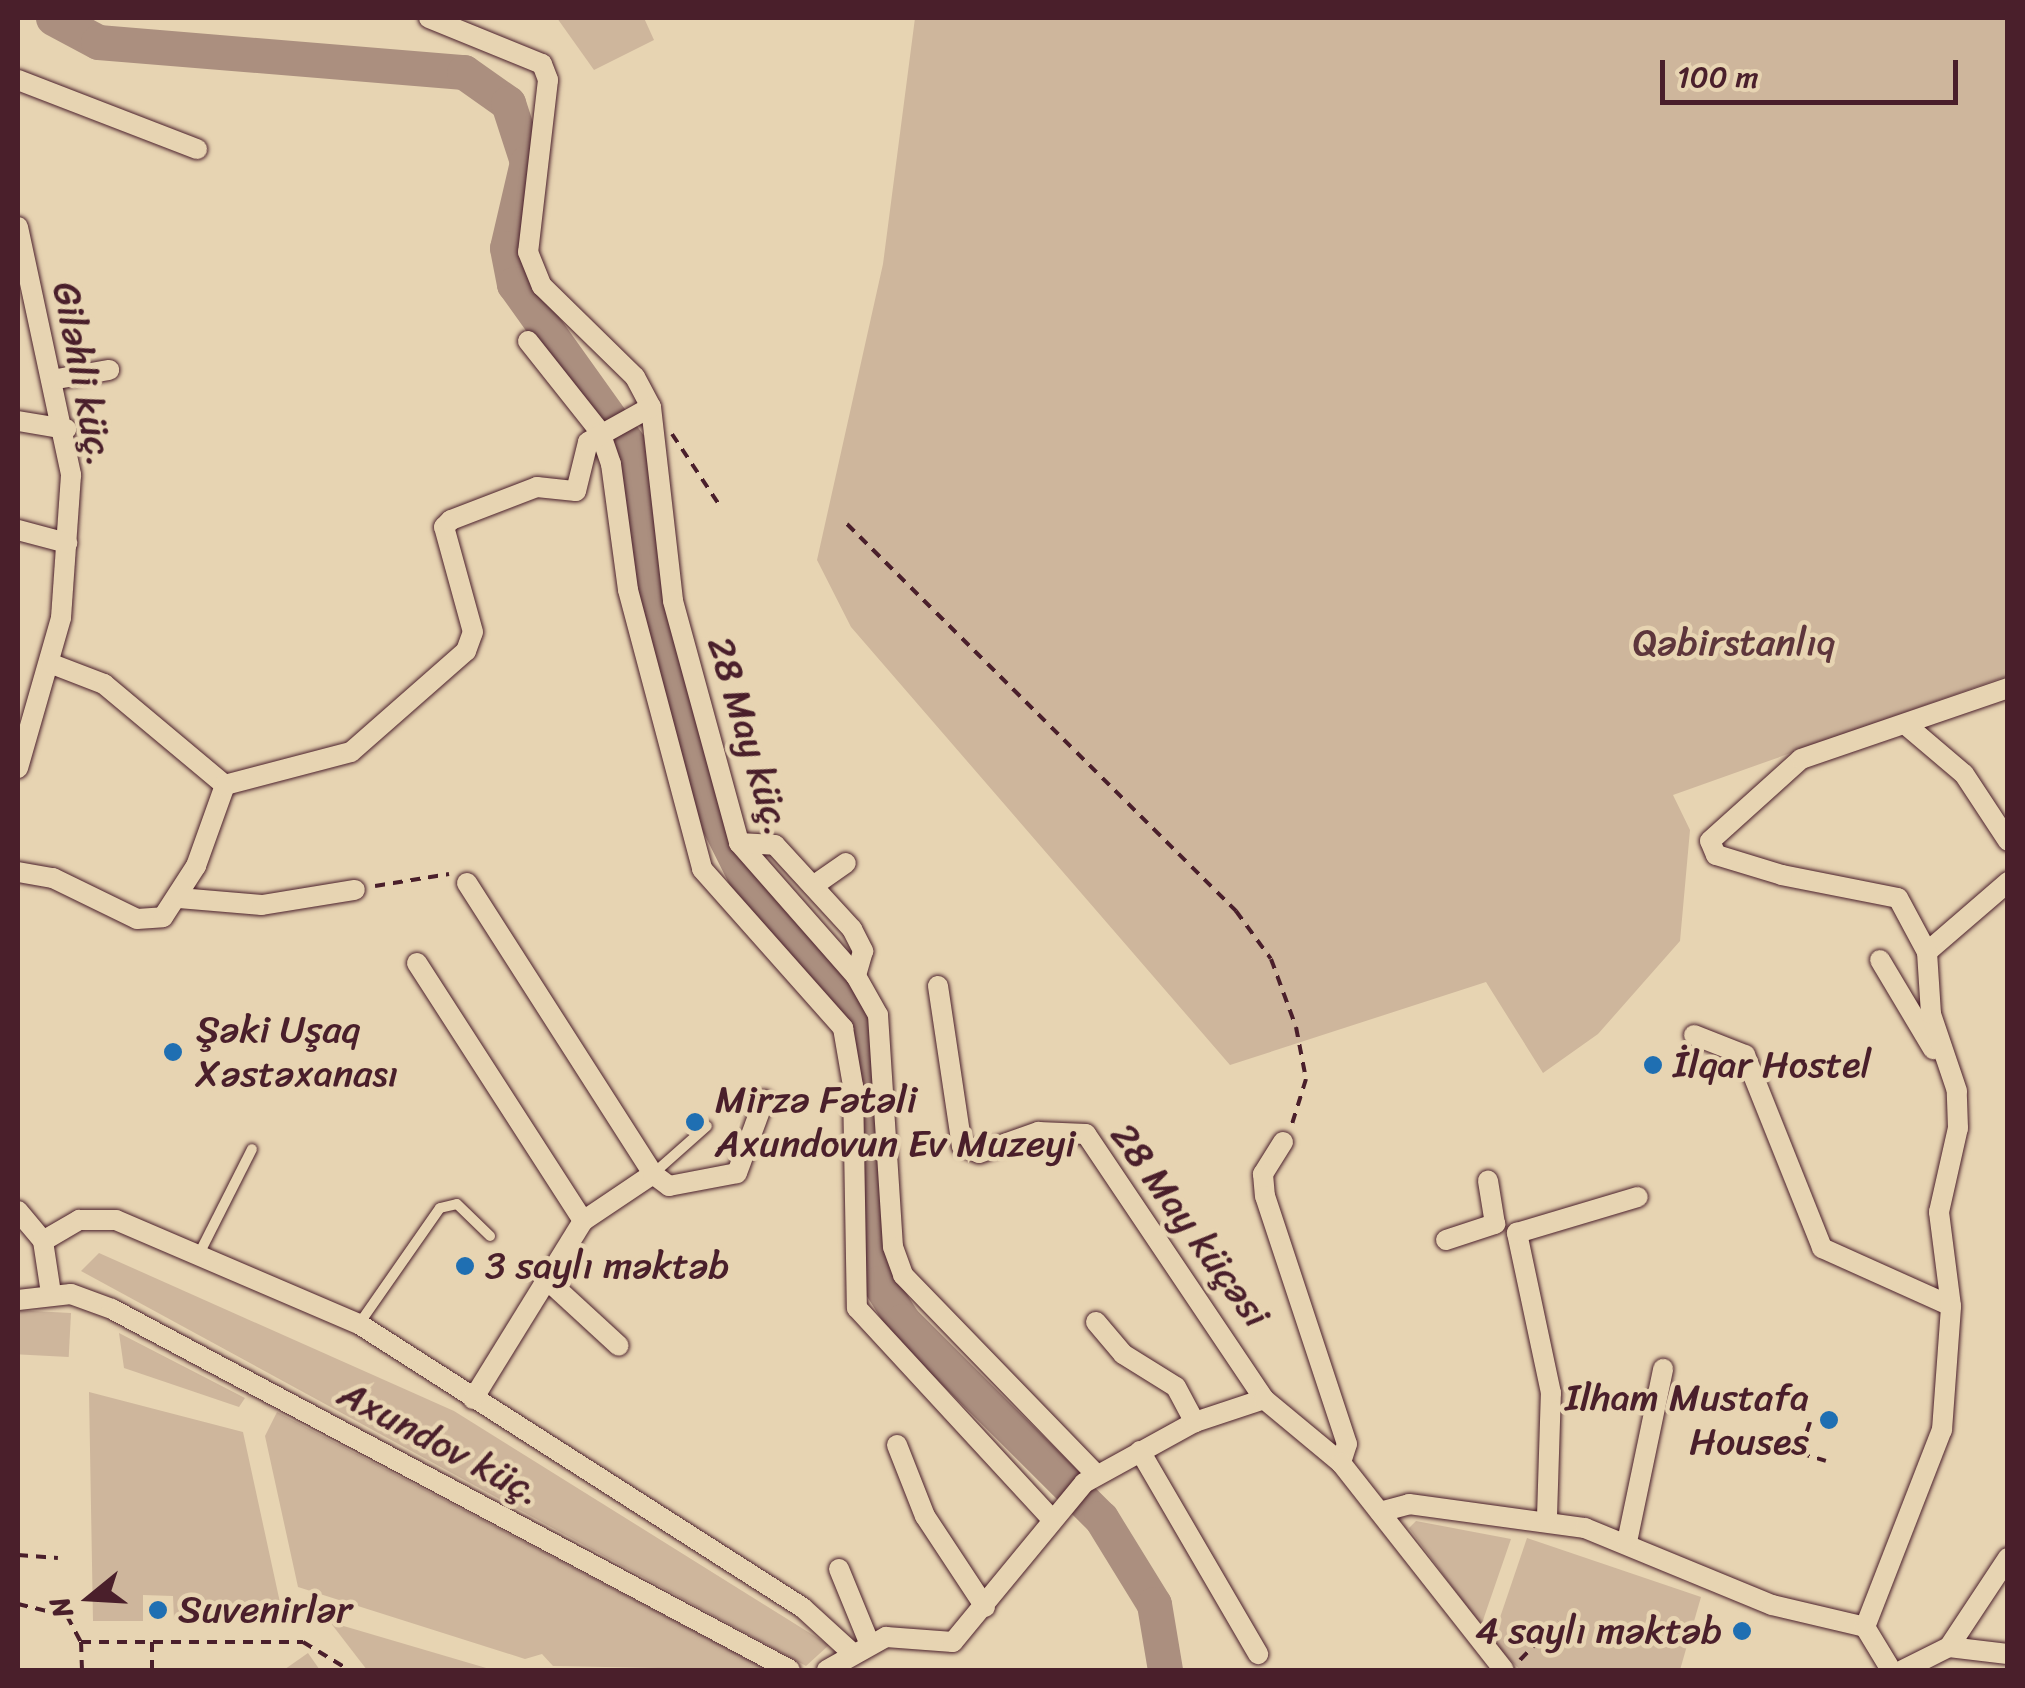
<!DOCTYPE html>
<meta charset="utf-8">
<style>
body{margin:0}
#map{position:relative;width:2025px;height:1688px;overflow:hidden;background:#e7d4b2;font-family:Sriracha,sans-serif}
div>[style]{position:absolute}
.green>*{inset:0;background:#ceb69c;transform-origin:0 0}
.river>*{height:35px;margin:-17.5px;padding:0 17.5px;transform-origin:17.5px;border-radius:17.5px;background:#ab8f7f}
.path>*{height:4px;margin-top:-2px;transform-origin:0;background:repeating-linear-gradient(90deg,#4a1f2b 0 10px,transparent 0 18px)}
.roads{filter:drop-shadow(0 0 2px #4a1f2b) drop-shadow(0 0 2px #4a1f2b)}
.lane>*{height:10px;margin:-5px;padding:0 5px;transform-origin:5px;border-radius:5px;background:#e7d4b2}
.street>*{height:20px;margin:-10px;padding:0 10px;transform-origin:10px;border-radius:10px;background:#e7d4b2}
.dots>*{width:28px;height:28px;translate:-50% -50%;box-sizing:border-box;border:5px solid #e7d4b2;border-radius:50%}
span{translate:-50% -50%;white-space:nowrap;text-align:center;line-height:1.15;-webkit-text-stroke:9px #e7d4b2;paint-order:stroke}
.street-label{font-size:38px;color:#4a1f2b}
.park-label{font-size:38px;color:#5e363c}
.poi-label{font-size:38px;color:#4a1f2b}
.left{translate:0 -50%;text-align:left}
.right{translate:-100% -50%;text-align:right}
.frame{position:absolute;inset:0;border:20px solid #4a1f2b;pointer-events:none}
.north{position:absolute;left:40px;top:1548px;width:100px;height:100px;-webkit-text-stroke:8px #e7d4b2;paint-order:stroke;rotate:252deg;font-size:28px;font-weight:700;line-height:40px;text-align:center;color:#4a1f2b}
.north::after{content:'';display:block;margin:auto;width:35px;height:45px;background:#4a1f2b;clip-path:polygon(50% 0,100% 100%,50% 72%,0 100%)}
.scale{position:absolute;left:1660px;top:60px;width:298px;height:45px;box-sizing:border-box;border:5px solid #4a1f2b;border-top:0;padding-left:12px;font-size:30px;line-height:35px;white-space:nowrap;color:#4a1f2b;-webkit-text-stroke:8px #e7d4b2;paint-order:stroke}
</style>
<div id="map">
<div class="green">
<i style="clip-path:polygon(557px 18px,644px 18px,654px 40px,594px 70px)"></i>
<i style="clip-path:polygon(915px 18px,2007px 18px,2007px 676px,1673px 795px,1690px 830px,1680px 941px,1598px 1034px,1543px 1073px,1486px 982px,1230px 1065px,851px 627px,817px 560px,883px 264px)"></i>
<i style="clip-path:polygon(99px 1253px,454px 1411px,829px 1645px,806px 1666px,81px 1271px)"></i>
<i style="left:71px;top:1313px;width:44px;height:53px;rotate:93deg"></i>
<i style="clip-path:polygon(119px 1333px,245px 1398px,239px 1407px,124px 1368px)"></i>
<i style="clip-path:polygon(89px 1392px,243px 1432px,284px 1621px,174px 1620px,173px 1596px,143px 1595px,143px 1621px,93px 1621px)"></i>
<i style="clip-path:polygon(277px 1412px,768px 1670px,553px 1666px,542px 1654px,525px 1659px,298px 1587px,265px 1436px)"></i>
<i style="clip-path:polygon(1416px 1521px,1511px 1539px,1481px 1626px,1409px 1528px)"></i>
<i style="clip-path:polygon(1527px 1538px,1701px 1597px,1680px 1670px,1520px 1670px,1492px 1641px)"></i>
<i style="clip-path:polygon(330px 1622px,493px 1670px,367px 1670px)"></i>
<i style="left:308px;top:1653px;width:21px;height:148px;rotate:55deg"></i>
</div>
<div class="river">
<i style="left:53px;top:18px;width:51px;rotate:28.1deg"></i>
<i style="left:98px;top:42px;width:367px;rotate:4.7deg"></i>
<i style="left:464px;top:72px;width:54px;rotate:35.2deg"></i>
<i style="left:508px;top:103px;width:62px;rotate:72.1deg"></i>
<i style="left:527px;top:162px;width:88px;rotate:103.1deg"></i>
<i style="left:507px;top:248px;width:37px;rotate:79deg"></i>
<i style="left:514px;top:284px;width:198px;rotate:54.5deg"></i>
<i style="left:629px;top:445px;width:202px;rotate:80.3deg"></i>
<i style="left:663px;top:644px;width:189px;rotate:72.8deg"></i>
<i style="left:719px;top:825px;width:58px;rotate:63.4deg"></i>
<i style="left:745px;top:877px;width:175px;rotate:51deg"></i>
<i style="left:855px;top:1013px;width:61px;rotate:75.7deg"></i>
<i style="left:870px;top:1072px;width:211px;rotate:87.6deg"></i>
<i style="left:879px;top:1283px;width:45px;rotate:57.7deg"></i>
<i style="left:903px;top:1321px;width:279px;rotate:44.9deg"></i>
<i style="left:1101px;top:1518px;width:101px;rotate:58.4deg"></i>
<i style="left:1154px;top:1604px;width:67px;rotate:80.5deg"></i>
</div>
<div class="path">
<i style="left:672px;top:434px;width:87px;rotate:56.3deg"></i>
<i style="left:847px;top:524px;width:549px;rotate:44.85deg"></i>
<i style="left:1236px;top:911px;width:59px;rotate:53.9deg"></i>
<i style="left:1271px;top:959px;width:72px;rotate:69.8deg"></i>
<i style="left:1296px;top:1027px;width:53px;rotate:79.1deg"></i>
<i style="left:1306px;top:1079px;width:47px;rotate:107.3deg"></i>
<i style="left:375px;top:886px;width:75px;rotate:-9.2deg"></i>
<i style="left:1810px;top:1422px;width:33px;rotate:108deg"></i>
<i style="left:1800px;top:1453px;width:27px;rotate:17deg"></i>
<i style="left:18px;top:1555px;width:40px;rotate:4.3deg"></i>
<i style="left:18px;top:1604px;width:50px;rotate:13.8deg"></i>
<i style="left:67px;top:1616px;width:30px;rotate:62deg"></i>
<i style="left:152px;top:1642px;width:28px;rotate:90deg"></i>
<i style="left:1520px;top:1660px;width:54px;rotate:-45.7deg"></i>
<i style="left:82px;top:1670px;width:28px;rotate:-92deg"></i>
<i style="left:81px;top:1642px;width:222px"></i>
<i style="left:303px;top:1642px;width:54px;rotate:31.3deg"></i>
</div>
<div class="roads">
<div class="lane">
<i style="left:653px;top:1174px;width:72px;rotate:-41.6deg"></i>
<i style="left:201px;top:1250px;width:113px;rotate:-63.2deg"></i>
<i style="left:359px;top:1324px;width:141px;rotate:-55.1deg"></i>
<i style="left:440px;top:1208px;width:17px;rotate:-13deg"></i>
<i style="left:457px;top:1204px;width:46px;rotate:44.1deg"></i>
</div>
<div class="street">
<i style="left:429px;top:18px;width:122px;rotate:22.2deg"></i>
<i style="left:542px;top:64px;width:17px;rotate:69deg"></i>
<i style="left:548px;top:80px;width:173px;rotate:96.6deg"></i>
<i style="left:528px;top:252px;width:37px;rotate:68deg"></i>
<i style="left:542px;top:286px;width:130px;rotate:44.4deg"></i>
<i style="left:635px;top:377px;width:34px;rotate:62deg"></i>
<i style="left:651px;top:407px;width:195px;rotate:83.5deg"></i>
<i style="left:673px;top:601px;width:251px;rotate:74.7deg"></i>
<i style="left:739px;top:843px;width:177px;rotate:48.7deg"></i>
<i style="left:856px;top:976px;width:45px;rotate:60.6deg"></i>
<i style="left:878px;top:1015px;width:232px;rotate:86.3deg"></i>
<i style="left:893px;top:1247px;width:30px;rotate:70deg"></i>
<i style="left:903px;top:1275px;width:277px;rotate:45.9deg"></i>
<i style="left:18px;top:80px;width:192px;rotate:21.1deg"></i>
<i style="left:18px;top:227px;width:254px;rotate:77.9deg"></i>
<i style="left:71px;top:475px;width:143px;rotate:94deg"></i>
<i style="left:61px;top:618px;width:156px;rotate:106deg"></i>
<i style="left:528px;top:341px;width:116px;rotate:51.6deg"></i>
<i style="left:600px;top:432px;width:34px;rotate:71deg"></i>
<i style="left:611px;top:464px;width:127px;rotate:82.3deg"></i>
<i style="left:628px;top:590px;width:289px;rotate:75.1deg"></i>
<i style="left:702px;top:869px;width:213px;rotate:48.4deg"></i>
<i style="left:843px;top:1028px;width:59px;rotate:80.2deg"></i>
<i style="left:853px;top:1086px;width:222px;rotate:89deg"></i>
<i style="left:857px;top:1308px;width:284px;rotate:47.3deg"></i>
<i style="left:57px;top:379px;width:53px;rotate:-9.8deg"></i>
<i style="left:18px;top:421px;width:49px;rotate:9.5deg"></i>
<i style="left:18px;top:530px;width:51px;rotate:14.9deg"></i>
<i style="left:52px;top:664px;width:56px;rotate:21deg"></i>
<i style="left:104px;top:684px;width:158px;rotate:39.9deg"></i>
<i style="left:1905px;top:724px;width:77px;rotate:40.3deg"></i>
<i style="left:1964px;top:774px;width:80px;rotate:56.7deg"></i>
<i style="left:739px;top:843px;width:36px;rotate:3deg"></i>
<i style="left:775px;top:845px;width:114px;rotate:47.5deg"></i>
<i style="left:852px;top:929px;width:25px;rotate:63deg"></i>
<i style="left:863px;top:951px;width:26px;rotate:106deg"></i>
<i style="left:18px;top:872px;width:36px;rotate:10deg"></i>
<i style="left:53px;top:878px;width:93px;rotate:26deg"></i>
<i style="left:137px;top:919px;width:26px;rotate:-4deg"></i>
<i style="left:163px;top:917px;width:61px;rotate:-57.1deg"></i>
<i style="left:196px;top:866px;width:86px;rotate:-70.3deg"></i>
<i style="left:225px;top:785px;width:130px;rotate:-14.7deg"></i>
<i style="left:351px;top:752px;width:153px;rotate:-41.3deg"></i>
<i style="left:466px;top:651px;width:20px;rotate:-70deg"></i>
<i style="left:473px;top:632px;width:109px;rotate:-105.4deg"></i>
<i style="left:444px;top:527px;width:10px;rotate:-45deg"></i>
<i style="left:451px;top:520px;width:92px;rotate:-21deg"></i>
<i style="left:537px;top:487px;width:39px;rotate:6deg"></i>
<i style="left:576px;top:491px;width:50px;rotate:-76.2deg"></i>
<i style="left:588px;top:442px;width:72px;rotate:-29.1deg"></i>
<i style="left:467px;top:883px;width:345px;rotate:57.4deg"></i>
<i style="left:813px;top:886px;width:40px;rotate:-34.9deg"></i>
<i style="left:179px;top:898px;width:83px;rotate:4.8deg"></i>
<i style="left:262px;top:905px;width:94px;rotate:-9.2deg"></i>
<i style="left:1927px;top:952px;width:107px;rotate:-40.8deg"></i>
<i style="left:1880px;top:960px;width:104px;rotate:59.2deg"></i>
<i style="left:417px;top:963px;width:307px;rotate:57.2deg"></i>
<i style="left:938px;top:986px;width:162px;rotate:81.5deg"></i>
<i style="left:962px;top:1146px;width:18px;rotate:22deg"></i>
<i style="left:979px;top:1153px;width:63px;rotate:-19.6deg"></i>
<i style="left:1038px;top:1132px;width:48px;rotate:2.4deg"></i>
<i style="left:1086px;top:1134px;width:319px;rotate:56.1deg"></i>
<i style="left:1694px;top:1035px;width:55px;rotate:21.4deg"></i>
<i style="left:1745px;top:1055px;width:208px;rotate:68.2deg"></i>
<i style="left:1822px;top:1248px;width:141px;rotate:24.2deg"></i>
<i style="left:1283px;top:1142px;width:38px;rotate:122deg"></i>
<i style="left:1263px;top:1174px;width:22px;rotate:85deg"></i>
<i style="left:1265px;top:1196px;width:261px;rotate:71.7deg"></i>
<i style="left:1347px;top:1444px;width:20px;rotate:108deg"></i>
<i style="left:18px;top:1211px;width:39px;rotate:50deg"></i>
<i style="left:43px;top:1241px;width:53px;rotate:81.3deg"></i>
<i style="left:1446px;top:1240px;width:52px;rotate:-18.1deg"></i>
<i style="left:1495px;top:1224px;width:44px;rotate:-99.2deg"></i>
<i style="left:43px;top:1241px;width:42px;rotate:-30.3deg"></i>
<i style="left:79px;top:1220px;width:37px"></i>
<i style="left:116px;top:1220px;width:264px;rotate:23.2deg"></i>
<i style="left:359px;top:1324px;width:527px;rotate:32.6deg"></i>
<i style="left:803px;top:1608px;width:64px;rotate:42.5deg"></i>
<i style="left:545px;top:1278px;width:100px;rotate:42.6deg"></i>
<i style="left:18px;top:1300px;width:53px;rotate:-6.5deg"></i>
<i style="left:71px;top:1294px;width:44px;rotate:20.1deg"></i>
<i style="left:112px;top:1309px;width:768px;rotate:28.03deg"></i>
<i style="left:1096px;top:1322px;width:42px;rotate:49.8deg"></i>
<i style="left:1123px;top:1354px;width:62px;rotate:31.9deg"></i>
<i style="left:1176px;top:1387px;width:40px;rotate:62deg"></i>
<i style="left:473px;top:1399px;width:209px;rotate:-58.3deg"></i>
<i style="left:583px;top:1221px;width:84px;rotate:-33.9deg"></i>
<i style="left:653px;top:1174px;width:20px;rotate:37deg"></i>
<i style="left:669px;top:1186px;width:69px;rotate:-10.8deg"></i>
<i style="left:737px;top:1173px;width:78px;rotate:-69.7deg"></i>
<i style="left:897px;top:1445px;width:76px;rotate:68.5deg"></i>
<i style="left:925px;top:1516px;width:109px;rotate:56.6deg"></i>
<i style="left:1140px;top:1451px;width:235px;rotate:59.8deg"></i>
<i style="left:1380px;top:1512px;width:30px;rotate:-15deg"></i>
<i style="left:1409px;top:1504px;width:178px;rotate:7.8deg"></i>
<i style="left:1585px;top:1528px;width:202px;rotate:22.4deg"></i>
<i style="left:1772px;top:1605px;width:96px;rotate:13.3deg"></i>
<i style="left:1865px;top:1627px;width:50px;rotate:58.8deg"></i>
<i style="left:1547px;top:1517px;width:124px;rotate:-88.2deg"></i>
<i style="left:1551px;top:1393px;width:164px;rotate:-102deg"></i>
<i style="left:1517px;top:1233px;width:126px;rotate:-16.6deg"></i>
<i style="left:1627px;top:1542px;width:177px;rotate:-78.2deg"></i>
<i style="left:839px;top:1569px;width:79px;rotate:67.7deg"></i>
<i style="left:1865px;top:1627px;width:212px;rotate:-68.7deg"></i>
<i style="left:1942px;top:1430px;width:124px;rotate:-85.8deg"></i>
<i style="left:1951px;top:1306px;width:95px;rotate:-97.3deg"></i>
<i style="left:1939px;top:1212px;width:86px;rotate:-77.3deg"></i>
<i style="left:1958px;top:1128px;width:37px;rotate:-92deg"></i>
<i style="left:1957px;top:1091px;width:81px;rotate:-108.7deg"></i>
<i style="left:1931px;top:1014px;width:62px;rotate:-93.7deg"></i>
<i style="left:1927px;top:952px;width:61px;rotate:-118.2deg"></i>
<i style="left:1898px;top:898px;width:118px;rotate:-168.8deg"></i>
<i style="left:1782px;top:875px;width:69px;rotate:-163.1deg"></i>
<i style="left:1716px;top:855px;width:15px;rotate:-113deg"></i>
<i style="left:1710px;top:841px;width:122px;rotate:-42deg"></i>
<i style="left:1801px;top:759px;width:219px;rotate:-18.9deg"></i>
<i style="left:1949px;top:1647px;width:59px;rotate:6.8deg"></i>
<i style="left:827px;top:1670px;width:68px;rotate:-29.2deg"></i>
<i style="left:886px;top:1637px;width:67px;rotate:4.3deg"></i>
<i style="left:953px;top:1642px;width:206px;rotate:-50.5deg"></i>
<i style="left:1084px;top:1483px;width:127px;rotate:-28.8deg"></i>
<i style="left:1195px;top:1422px;width:73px;rotate:-18.4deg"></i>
<i style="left:1264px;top:1399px;width:100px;rotate:39.7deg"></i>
<i style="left:1341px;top:1463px;width:263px;rotate:51.8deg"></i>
<i style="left:1903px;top:1670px;width:51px;rotate:-26.6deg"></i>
<i style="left:1949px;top:1647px;width:107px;rotate:-56.5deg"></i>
</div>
</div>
<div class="dots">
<i style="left:173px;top:1052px;background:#1f6fb2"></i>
<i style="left:1653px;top:1065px;background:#1f6fb2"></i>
<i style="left:695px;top:1122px;background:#1f6fb2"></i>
<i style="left:465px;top:1266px;background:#1f6fb2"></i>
<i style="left:1829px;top:1420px;background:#1f6fb2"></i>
<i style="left:158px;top:1610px;background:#1f6fb2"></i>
<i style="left:1742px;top:1631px;background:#1f6fb2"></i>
</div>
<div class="street-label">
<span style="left:83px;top:374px;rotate:79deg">Giləhli küç.</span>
<span style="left:749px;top:736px;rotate:73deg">28 May küç.</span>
<span style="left:1190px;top:1225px;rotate:54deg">28 May küçəsi</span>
<span style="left:440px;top:1443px;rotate:28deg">Axundov küç.</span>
</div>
<div class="park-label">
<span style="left:1734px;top:643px">Qəbirstanlıq</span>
</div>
<div class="poi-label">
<span class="left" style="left:196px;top:1052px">Şəki Uşaq<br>Xəstəxanası</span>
<span class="left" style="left:1673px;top:1065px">İlqar Hostel</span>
<span class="left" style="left:715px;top:1122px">Mirzə Fətəli<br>Axundovun Ev Muzeyi</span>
<span class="left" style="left:485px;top:1266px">3 saylı məktəb</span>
<span class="right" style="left:1809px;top:1420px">Ilham Mustafa<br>Houses</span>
<span class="left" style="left:178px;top:1610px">Suvenirlər</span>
<span class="right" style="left:1722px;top:1631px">4 saylı məktəb</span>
</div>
<div class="frame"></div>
<div class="north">N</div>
<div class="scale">100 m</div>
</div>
